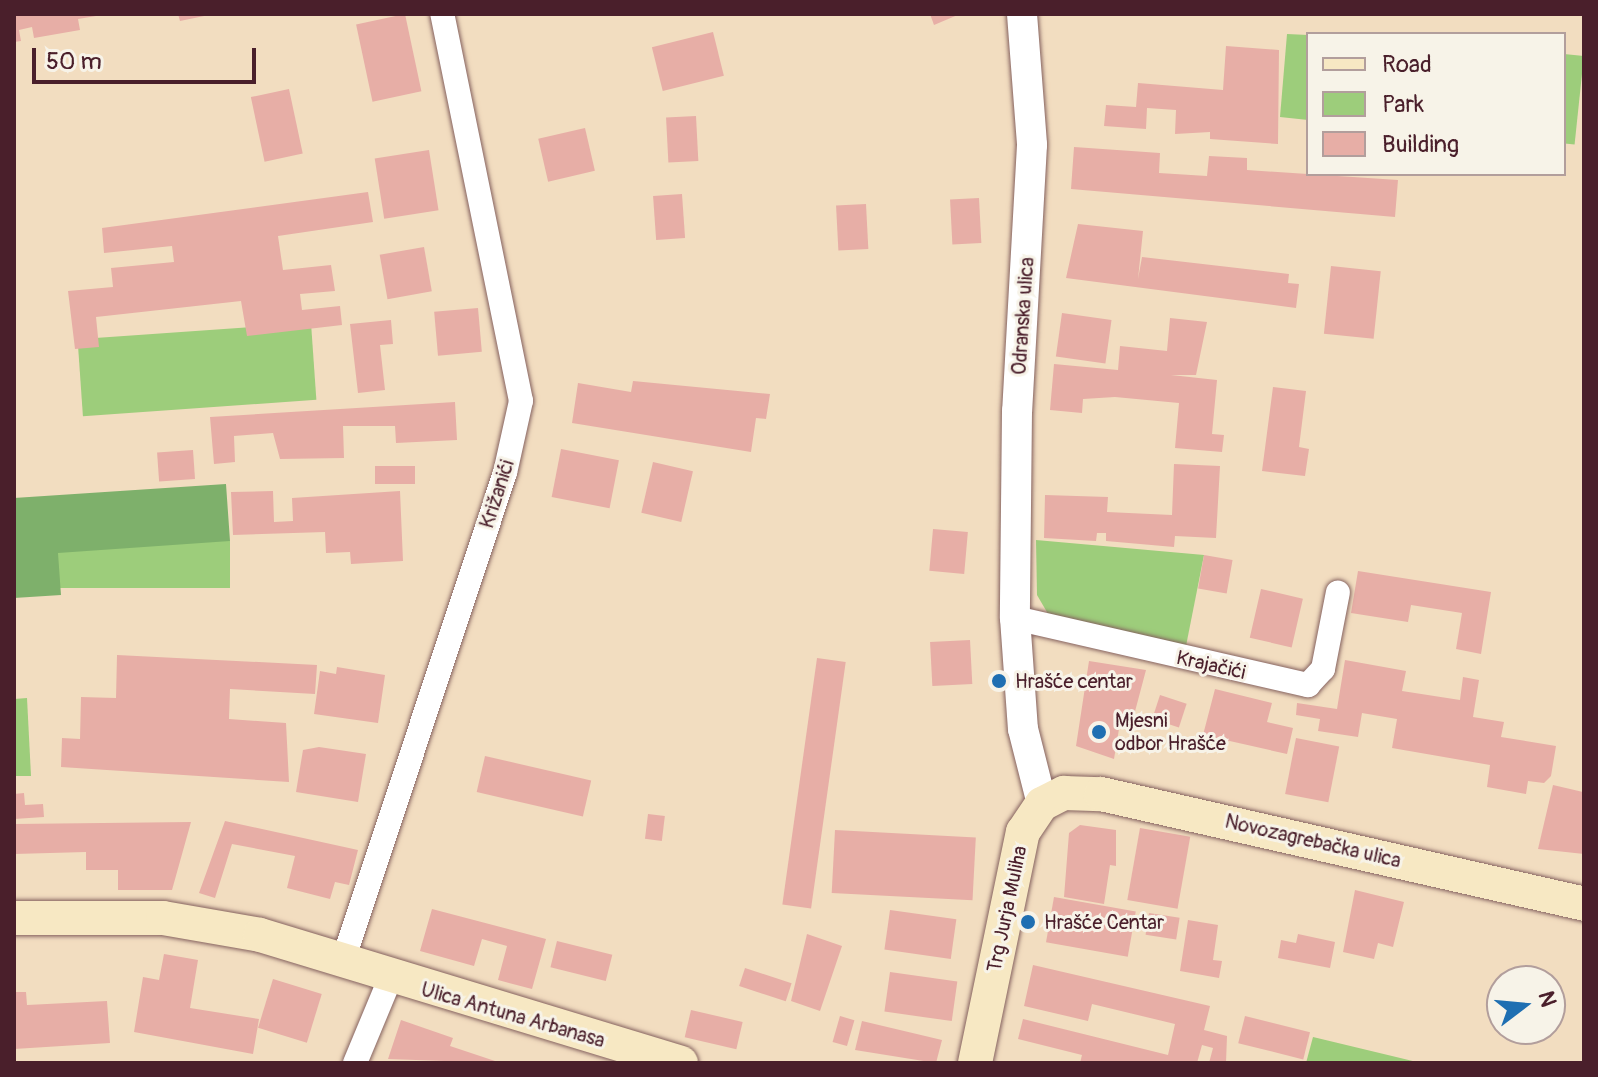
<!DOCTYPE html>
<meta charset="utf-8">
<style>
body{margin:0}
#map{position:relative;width:1598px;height:1077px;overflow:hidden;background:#f2ddc0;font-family:Pangolin,sans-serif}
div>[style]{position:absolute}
.green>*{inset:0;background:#9dcd7b;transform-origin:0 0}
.forest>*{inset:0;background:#7eb06b}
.building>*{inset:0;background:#e7aea6;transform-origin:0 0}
.roads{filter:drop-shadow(0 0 2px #85625f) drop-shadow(0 0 2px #85625f)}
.minor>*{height:24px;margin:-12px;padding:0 12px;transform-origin:12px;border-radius:12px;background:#fff}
.tertiary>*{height:30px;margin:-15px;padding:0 15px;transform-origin:15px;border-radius:15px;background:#fff}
.secondary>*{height:34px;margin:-17px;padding:0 17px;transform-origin:17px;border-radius:17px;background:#f7e8c3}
.dots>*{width:22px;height:22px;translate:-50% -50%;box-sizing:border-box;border:4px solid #f7f3e8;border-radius:50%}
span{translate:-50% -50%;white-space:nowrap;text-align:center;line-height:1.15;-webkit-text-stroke:6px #f7f3e8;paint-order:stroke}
.street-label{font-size:20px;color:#4a1f2b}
.poi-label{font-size:20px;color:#4a1f2b}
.left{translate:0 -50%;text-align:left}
.frame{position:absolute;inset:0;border:16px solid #4a1f2b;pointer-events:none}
.legend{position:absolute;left:1306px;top:32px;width:260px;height:144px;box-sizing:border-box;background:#f7f3e8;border:2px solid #b29e9c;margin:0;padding:10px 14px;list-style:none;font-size:24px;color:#4a1f2b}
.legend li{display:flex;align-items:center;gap:16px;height:40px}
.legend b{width:40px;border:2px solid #b29e9c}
.north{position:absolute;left:1486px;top:965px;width:80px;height:80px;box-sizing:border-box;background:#f7f3e8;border:2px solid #b29e9c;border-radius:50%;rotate:74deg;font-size:22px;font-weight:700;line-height:32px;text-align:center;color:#4a1f2b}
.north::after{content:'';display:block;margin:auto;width:28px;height:36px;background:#1f6fb2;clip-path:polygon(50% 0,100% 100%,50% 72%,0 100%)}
.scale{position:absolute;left:32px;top:48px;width:224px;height:36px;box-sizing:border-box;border:4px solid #4a1f2b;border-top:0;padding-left:10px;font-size:24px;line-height:28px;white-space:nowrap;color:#4a1f2b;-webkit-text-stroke:6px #f7f3e8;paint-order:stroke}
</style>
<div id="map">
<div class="green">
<i style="clip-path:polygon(1287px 34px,1308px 35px,1308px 120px,1280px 117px)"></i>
<i style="left:1564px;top:54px;width:20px;height:89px;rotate:6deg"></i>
<i style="left:311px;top:323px;width:77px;height:234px;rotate:86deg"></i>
<i style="clip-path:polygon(1036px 540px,1204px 555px,1186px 646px,1051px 619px,1037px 595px)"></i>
<i style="left:230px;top:541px;width:47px;height:172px;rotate:90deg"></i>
<i style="clip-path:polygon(27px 698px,31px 776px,14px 776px,14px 699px)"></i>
<i style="clip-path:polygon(1313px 1037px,1392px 1056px,1421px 1063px,1306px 1063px)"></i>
</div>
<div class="forest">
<i style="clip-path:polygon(226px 484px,230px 541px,58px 553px,61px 595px,14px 598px,14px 498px)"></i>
</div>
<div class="building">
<i style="clip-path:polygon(14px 14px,96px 14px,96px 16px,78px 19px,80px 30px,34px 38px,32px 27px,19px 30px,21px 41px,14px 42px)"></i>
<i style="clip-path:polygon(178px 14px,208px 14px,209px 15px,180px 21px)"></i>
<i style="left:405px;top:14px;width:79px;height:50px;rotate:78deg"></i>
<i style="clip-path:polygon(930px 14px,960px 14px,934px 25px)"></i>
<i style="left:713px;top:32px;width:45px;height:63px;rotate:76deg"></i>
<i style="clip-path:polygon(1226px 46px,1279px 50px,1278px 144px,1210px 139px,1210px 132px,1175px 134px,1176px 110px,1147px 108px,1146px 129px,1104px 126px,1106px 105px,1136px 107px,1138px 83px,1223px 90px)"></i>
<i style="left:289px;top:89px;width:66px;height:39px;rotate:78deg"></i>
<i style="left:696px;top:116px;width:45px;height:30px;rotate:87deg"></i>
<i style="left:585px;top:128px;width:44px;height:48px;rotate:77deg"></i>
<i style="clip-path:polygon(1074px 147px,1160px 153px,1159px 173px,1207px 176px,1209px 156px,1247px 158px,1247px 170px,1398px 180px,1395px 217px,1071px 189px)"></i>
<i style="left:429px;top:150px;width:61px;height:55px;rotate:81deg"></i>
<i style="clip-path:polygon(368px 192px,373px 222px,278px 236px,283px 270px,331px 265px,335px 291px,300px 294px,302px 310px,340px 306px,342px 325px,247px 336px,241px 301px,96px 317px,99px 347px,75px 349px,68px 291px,113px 287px,111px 268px,174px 262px,172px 246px,104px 253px,102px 228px)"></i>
<i style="left:682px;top:194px;width:44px;height:29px;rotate:86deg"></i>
<i style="left:979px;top:198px;width:45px;height:29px;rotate:87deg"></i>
<i style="left:866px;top:204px;width:45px;height:30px;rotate:87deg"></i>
<i style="clip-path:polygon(1078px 224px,1143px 231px,1138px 279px,1142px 257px,1289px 274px,1288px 283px,1299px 284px,1296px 308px,1066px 278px)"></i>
<i style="left:424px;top:247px;width:45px;height:45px;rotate:80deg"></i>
<i style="left:1331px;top:266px;width:50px;height:68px;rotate:6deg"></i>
<i style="left:478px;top:308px;width:44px;height:44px;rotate:85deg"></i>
<i style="left:1062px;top:313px;width:50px;height:44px;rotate:8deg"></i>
<i style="clip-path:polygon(1170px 318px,1207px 322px,1196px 375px,1171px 375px,1217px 380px,1212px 434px,1224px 435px,1222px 452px,1175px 448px,1179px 403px,1115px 397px,1083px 399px,1082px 413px,1050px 410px,1054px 364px,1118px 370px,1120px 346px,1167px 351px)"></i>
<i style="clip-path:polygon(391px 320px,393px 344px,380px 345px,385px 390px,358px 393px,350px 324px)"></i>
<i style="clip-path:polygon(633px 381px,770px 394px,766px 419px,756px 418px,751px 452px,572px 423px,578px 383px,631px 392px)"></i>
<i style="clip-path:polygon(1273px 387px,1306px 391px,1299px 447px,1309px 449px,1305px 476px,1262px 471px)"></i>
<i style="clip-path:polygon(455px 402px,457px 440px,396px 443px,395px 426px,343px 426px,344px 458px,280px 459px,273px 433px,234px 436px,235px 462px,214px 464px,210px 417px)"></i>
<i style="left:561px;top:449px;width:59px;height:49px;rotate:11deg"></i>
<i style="left:193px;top:450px;width:29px;height:36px;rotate:86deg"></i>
<i style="left:653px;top:462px;width:41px;height:52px;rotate:13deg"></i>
<i style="clip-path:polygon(1174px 464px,1220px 466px,1216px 538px,1175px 536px,1174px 547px,1106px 541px,1106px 533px,1097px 533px,1096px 541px,1044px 538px,1045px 495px,1108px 497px,1107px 512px,1172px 515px)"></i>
<i style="left:415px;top:466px;width:18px;height:40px;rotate:90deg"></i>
<i style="clip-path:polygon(273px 491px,274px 522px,293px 521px,292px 498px,400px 491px,403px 561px,351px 564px,350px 552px,326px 553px,325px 532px,233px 535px,231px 492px)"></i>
<i style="left:933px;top:529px;width:35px;height:42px;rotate:5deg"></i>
<i style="left:1204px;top:555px;width:29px;height:34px;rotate:10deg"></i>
<i style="clip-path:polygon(1358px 571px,1491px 592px,1481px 654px,1456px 649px,1462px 613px,1411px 605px,1408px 622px,1351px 613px)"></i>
<i style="left:1261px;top:589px;width:43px;height:50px;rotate:13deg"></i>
<i style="left:970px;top:640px;width:44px;height:40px;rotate:87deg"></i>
<i style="clip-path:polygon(117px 655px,317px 665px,315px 694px,230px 689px,229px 719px,286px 723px,289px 782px,61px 767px,62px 738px,80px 739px,81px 697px,116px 698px)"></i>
<i style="left:817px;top:658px;width:29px;height:249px;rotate:8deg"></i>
<i style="clip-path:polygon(1345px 660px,1406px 671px,1402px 691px,1460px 700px,1463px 677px,1479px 680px,1473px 717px,1504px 722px,1501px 737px,1556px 746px,1551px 776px,1544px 783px,1528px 781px,1526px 794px,1487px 787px,1490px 765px,1392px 748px,1397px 719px,1362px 713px,1358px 737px,1318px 731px,1320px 719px,1296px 715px,1297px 703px,1337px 709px)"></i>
<i style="clip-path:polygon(1089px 661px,1146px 670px,1133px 719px,1121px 717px,1114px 759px,1076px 746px)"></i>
<i style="clip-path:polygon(337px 667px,385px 675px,378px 723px,314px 714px,320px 671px,336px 674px)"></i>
<i style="clip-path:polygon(1215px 689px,1272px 703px,1267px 722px,1293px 728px,1287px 754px,1203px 735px)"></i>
<i style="left:1160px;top:695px;width:28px;height:25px;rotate:18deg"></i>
<i style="left:1296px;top:738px;width:44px;height:57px;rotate:11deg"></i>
<i style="clip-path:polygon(319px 747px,366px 754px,358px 802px,296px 792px,303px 750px)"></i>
<i style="left:485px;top:756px;width:109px;height:37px;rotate:13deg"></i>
<i style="clip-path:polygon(1553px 785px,1583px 792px,1584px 854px,1538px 849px)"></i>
<i style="clip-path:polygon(24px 793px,25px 805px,43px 804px,44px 817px,14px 819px,14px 794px)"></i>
<i style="left:648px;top:814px;width:17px;height:25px;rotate:7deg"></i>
<i style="clip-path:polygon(225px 821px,358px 850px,349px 885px,335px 882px,330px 899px,287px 888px,295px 856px,232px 844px,215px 898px,199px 893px)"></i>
<i style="clip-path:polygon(191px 822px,172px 890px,118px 890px,118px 870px,86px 870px,86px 852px,14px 854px,14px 824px)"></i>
<i style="clip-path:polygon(1080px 825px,1116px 830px,1116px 866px,1110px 865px,1104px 904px,1064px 897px,1069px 833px)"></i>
<i style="left:1140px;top:828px;width:51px;height:73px;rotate:10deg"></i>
<i style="left:835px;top:830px;width:141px;height:63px;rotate:3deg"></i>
<i style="clip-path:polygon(1355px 890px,1404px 902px,1393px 947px,1378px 943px,1374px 959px,1343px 952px)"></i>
<i style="left:1054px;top:897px;width:83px;height:46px;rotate:10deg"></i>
<i style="clip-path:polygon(432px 909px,546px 939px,532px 989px,498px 980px,507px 946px,482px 939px,474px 966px,420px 951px)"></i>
<i style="left:890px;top:910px;width:67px;height:40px;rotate:8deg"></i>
<i style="left:1149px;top:913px;width:31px;height:22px;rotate:9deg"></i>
<i style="clip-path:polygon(1188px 920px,1218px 925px,1213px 960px,1222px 961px,1219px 978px,1180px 971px)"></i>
<i style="clip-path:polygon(807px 934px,842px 946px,820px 1011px,791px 1001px)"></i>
<i style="clip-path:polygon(1298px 934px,1335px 942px,1330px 968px,1278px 958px,1281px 940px,1296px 943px)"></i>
<i style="left:557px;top:941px;width:57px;height:27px;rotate:14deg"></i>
<i style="clip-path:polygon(164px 954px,198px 960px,190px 1008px,259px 1019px,253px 1054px,134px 1032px,143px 977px,159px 980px)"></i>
<i style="clip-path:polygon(1033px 965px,1210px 1006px,1204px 1030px,1227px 1036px,1226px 1063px,1209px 1063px,1213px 1048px,1202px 1045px,1197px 1063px,1080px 1063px,1082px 1055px,1018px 1039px,1023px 1019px,1168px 1055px,1175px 1024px,1092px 1004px,1088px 1021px,1024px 1006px)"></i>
<i style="left:745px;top:968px;width:49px;height:19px;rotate:18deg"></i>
<i style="left:890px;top:972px;width:68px;height:40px;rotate:8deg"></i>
<i style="left:273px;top:979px;width:51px;height:51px;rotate:17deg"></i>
<i style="clip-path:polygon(14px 992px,26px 992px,27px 1005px,107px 1001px,110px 1043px,14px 1049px)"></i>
<i style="left:691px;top:1010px;width:53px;height:28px;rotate:13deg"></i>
<i style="left:840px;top:1016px;width:15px;height:27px;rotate:16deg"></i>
<i style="left:1245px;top:1016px;width:67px;height:28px;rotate:14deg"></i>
<i style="clip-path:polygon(401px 1020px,453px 1038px,450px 1046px,501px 1063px,388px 1059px)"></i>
<i style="clip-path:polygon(862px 1021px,942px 1040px,936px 1063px,855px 1050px)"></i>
</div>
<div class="roads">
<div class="minor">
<i style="left:1015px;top:618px;width:301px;rotate:12.9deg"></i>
<i style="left:1308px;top:685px;width:22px;rotate:-47deg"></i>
<i style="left:1323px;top:669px;width:78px;rotate:-79deg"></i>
<i style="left:343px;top:961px;width:514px;rotate:-71.64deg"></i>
<i style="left:505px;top:473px;width:74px;rotate:-77.5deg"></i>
<i style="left:521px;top:401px;width:395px;rotate:-101.5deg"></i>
<i style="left:355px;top:1063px;width:91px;rotate:-67.4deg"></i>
</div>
<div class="tertiary">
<i style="left:1022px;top:14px;width:131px;rotate:85.6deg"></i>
<i style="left:1032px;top:145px;width:266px;rotate:93.2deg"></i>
<i style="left:1017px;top:411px;width:207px;rotate:90.6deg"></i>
<i style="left:1015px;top:618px;width:111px;rotate:85.9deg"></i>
<i style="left:1023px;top:729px;width:77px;rotate:75.8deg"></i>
</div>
<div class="secondary">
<i style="left:14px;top:918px;width:149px"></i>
<i style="left:163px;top:918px;width:98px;rotate:9.9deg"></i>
<i style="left:260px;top:935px;width:440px;rotate:16.9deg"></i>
<i style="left:975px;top:1063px;width:236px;rotate:-78.3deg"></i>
<i style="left:1023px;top:832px;width:34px;rotate:-56deg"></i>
<i style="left:1042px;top:804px;width:25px;rotate:-27deg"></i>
<i style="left:1064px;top:793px;width:37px;rotate:2deg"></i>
<i style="left:1101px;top:794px;width:495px;rotate:12.8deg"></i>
</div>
</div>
<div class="dots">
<i style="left:999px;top:681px;background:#1f6fb2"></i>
<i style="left:1099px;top:732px;background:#1f6fb2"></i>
<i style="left:1028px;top:922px;background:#1f6fb2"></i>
</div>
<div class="street-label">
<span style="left:1023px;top:316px;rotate:-86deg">Odranska ulica</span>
<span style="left:497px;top:494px;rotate:-72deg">Križanići</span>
<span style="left:1211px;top:665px;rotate:13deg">Krajačići</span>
<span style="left:1313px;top:841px;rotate:13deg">Novozagrebačka ulica</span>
<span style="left:1007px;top:909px;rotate:-78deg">Trg Jurja Muliha</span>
<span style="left:513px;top:1015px;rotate:16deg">Ulica Antuna Arbanasa</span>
</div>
<div class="poi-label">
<span class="left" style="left:1015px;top:681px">Hrašće centar</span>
<span class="left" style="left:1115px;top:732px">Mjesni<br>odbor Hrašće</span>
<span class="left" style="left:1044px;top:922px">Hrašće Centar</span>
</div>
<div class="frame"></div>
<ul class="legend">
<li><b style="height:10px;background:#f7e8c3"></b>Road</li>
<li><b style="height:22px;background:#9dcd7b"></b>Park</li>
<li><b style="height:22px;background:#e7aea6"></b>Building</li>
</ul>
<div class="north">N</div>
<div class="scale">50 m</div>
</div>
